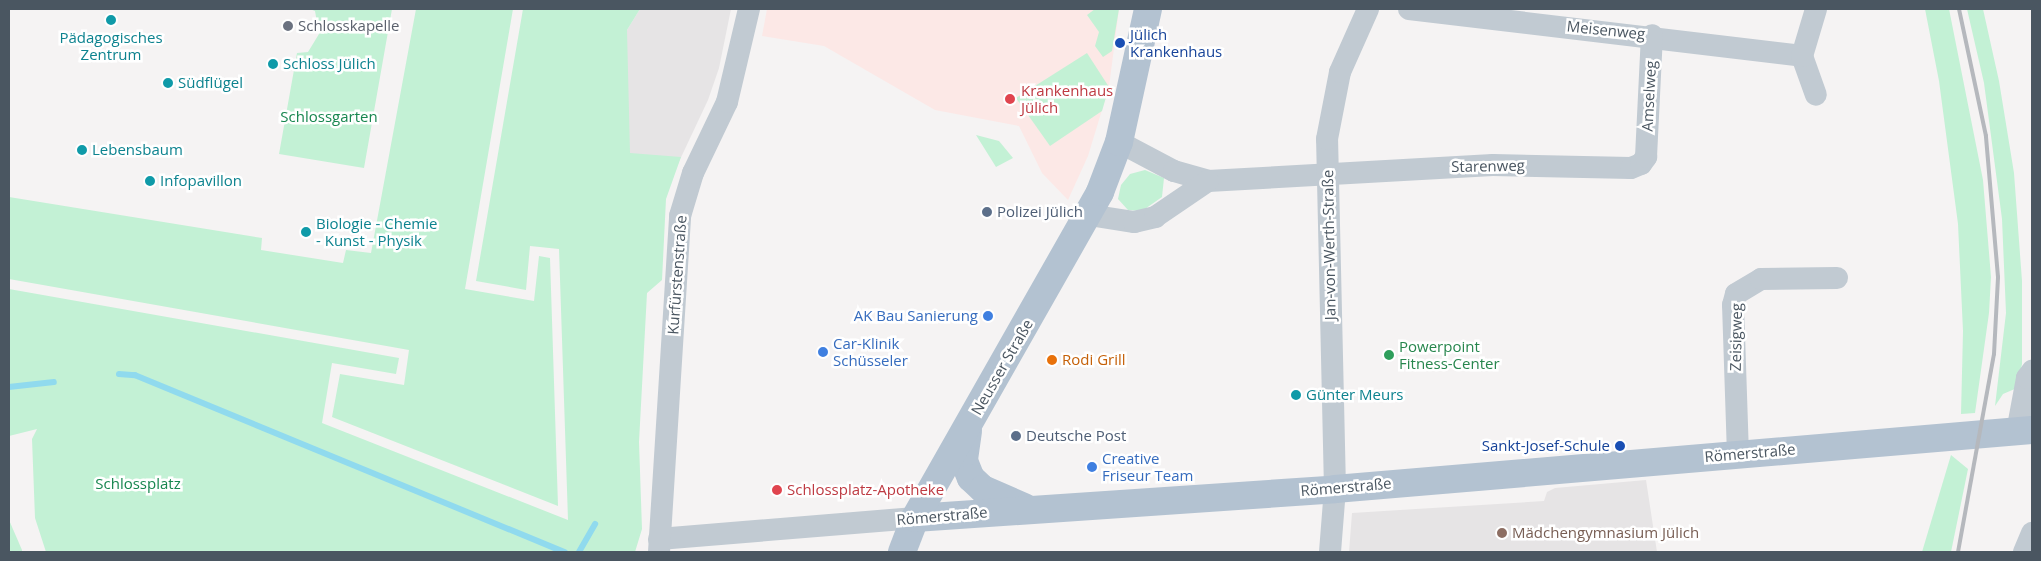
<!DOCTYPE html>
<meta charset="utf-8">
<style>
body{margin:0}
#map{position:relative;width:2041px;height:561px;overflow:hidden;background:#f5f3f3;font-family:"Open Sans",sans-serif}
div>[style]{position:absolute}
.education>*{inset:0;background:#e6e4e5}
.medical>*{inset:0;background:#fce8e6}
.green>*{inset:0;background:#c3f1d5}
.stream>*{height:5.5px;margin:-2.75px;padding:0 2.75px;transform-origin:2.75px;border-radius:2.75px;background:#90daee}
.minor>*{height:22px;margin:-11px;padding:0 11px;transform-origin:11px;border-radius:11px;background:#c1cad2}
.major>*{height:28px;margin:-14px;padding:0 14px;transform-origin:14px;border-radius:14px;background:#b3c2d1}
.rail>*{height:4px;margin:-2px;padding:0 2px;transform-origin:2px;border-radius:2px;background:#b5b8bd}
.dots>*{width:14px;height:14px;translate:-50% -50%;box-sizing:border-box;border:2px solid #fff;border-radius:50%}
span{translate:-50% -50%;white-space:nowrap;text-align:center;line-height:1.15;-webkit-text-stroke:5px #fff;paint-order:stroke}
.worship-label{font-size:15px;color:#5b616d}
.left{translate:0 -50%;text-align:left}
.street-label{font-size:15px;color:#4a5661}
.transit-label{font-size:15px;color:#164399}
.right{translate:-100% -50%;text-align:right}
.culture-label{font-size:15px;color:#0d838f}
.health-label{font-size:15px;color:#be3a42}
.park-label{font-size:15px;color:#17864f}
.service-label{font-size:15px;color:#4e5e75}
.shop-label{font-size:15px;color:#366cbe}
.leisure-label{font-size:15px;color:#27864d}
.food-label{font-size:15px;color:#c56008}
.education-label{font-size:15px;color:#785e54}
.frame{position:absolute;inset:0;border:10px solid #4a5661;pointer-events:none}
</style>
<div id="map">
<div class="education">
<i style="clip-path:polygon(640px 9px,731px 9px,719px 68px,708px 100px,676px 168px,621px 161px,627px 30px)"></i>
<i style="clip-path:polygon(1646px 480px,1657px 552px,1349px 552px,1352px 513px,1544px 501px,1547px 492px,1555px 488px)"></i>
</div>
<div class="medical">
<i style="clip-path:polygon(767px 9px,1119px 9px,1109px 87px,1088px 156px,1068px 200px,1042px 173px,1019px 126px,935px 110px,824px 46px,762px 36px)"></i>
</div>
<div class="green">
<i style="clip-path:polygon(310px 9px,392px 9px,364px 168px,279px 154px,297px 53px,308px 52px,319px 34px,315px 11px)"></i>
<i style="clip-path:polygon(416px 9px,513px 9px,465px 289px,534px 301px,539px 256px,550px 258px,558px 506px,332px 417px,340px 374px,404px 385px,409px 350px,9px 279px,9px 197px,262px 238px,261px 250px,343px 263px,346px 250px,371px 253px)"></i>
<i style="clip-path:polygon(523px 9px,640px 9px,627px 30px,630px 153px,681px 157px,666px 199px,662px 280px,647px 293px,639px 442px,642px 529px,635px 552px,46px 552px,35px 518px,32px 439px,37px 429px,9px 436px,9px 289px,399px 358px,396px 374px,332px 363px,322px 423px,568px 520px,559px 249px,530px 246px,526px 290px,476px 281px)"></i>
<i style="clip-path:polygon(1095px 9px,1119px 9px,1112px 51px,1103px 57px,1095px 46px,1099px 32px,1087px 15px)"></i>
<i style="clip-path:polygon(1925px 9px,1949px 9px,1983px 180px,1991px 277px,1989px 313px,1975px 413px,1961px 414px,1963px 331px,1958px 224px,1939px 81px)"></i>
<i style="clip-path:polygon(1967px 9px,1983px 9px,1999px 81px,2014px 173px,2022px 281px,2022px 364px,2017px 388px,2003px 394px,1995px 406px,2006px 313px,2002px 219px,1984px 83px)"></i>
<i style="clip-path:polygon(1087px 53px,1109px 87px,1102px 111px,1050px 146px,1016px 98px)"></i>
<i style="clip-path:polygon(976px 135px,999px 141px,1013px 158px,996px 167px)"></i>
<i style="clip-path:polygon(1145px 170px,1164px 178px,1162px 197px,1142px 211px,1128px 210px,1118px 199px,1121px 185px,1130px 174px)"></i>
<i style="clip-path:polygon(1951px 455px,1968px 469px,1951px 552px,1922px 552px)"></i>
<i style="clip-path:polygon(9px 520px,22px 550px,22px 552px,9px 552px)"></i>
</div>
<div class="stream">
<i style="left:119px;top:374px;width:16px;rotate:4deg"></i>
<i style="left:135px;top:375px;width:465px;rotate:22.4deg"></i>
<i style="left:9px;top:387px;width:45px;rotate:-6.3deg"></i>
<i style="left:579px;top:552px;width:32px;rotate:-60deg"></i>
</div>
<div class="minor">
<i style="left:1409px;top:9px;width:396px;rotate:6.8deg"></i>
<i style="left:1802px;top:56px;width:41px;rotate:70.3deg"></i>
<i style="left:1802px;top:56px;width:49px;rotate:-73.4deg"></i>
<i style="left:1119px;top:142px;width:62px;rotate:27.8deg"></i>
<i style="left:1174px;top:171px;width:35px;rotate:16deg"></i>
<i style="left:1208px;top:181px;width:285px;rotate:-3.2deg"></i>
<i style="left:1493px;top:165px;width:138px;rotate:1.2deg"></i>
<i style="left:1631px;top:168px;width:11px;rotate:-22deg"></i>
<i style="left:1641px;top:164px;width:9px;rotate:-54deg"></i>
<i style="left:1646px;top:157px;width:122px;rotate:-87.2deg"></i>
<i style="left:1089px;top:215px;width:46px;rotate:8.8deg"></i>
<i style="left:1134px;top:222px;width:22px;rotate:-13deg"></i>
<i style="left:1155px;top:217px;width:64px;rotate:-34.2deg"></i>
<i style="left:2017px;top:432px;width:55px;rotate:-79.5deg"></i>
<i style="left:2027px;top:378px;width:9px;rotate:-54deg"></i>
<i style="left:1738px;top:455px;width:150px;rotate:-91.9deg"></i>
<i style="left:1733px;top:305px;width:11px;rotate:-75deg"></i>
<i style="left:1736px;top:294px;width:29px;rotate:-31deg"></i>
<i style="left:1761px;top:279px;width:76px;rotate:-0.8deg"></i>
<i style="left:659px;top:539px;width:257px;rotate:-4.7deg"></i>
<i style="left:659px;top:552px;width:337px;rotate:-86.4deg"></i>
<i style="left:680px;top:216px;width:45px;rotate:-73.2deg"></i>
<i style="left:693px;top:173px;width:79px;rotate:-64.4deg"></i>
<i style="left:727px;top:102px;width:96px;rotate:-76.7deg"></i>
<i style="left:1330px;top:552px;width:63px;rotate:-85.5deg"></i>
<i style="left:1335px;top:489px;width:350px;rotate:-91.3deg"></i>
<i style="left:1327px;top:139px;width:68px;rotate:-79deg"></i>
<i style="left:1340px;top:72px;width:69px;rotate:-66deg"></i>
<i style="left:2024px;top:552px;width:21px;rotate:-67deg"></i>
</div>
<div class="major">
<i style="left:968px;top:431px;width:30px;rotate:98deg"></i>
<i style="left:964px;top:461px;width:18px;rotate:68deg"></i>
<i style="left:971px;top:478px;width:16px;rotate:43deg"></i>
<i style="left:983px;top:489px;width:45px;rotate:23.7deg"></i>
<i style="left:915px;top:518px;width:421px;rotate:-3.9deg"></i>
<i style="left:1335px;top:489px;width:699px;rotate:-4.84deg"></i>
<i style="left:902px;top:552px;width:36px;rotate:-69deg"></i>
<i style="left:915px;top:518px;width:375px;rotate:-60.4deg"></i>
<i style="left:1100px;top:192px;width:53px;rotate:-69.2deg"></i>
<i style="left:1119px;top:142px;width:136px;rotate:-77.7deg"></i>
</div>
<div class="rail">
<i style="left:1958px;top:552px;width:201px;rotate:-79.7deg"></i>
<i style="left:1994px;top:354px;width:77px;rotate:-87deg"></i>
<i style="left:1998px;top:277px;width:142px;rotate:-94.9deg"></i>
<i style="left:1986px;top:136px;width:130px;rotate:-102deg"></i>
</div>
<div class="dots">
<i style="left:111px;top:20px;background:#0f9aa8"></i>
<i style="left:288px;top:26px;background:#6b7280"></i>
<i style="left:1120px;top:43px;background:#1a4fb4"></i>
<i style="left:273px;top:64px;background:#0f9aa8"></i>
<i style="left:168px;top:83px;background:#0f9aa8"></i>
<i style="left:1010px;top:99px;background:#e0444e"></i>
<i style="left:82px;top:150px;background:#0f9aa8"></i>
<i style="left:150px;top:181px;background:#0f9aa8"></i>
<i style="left:987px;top:212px;background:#5c6f8a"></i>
<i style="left:306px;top:232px;background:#0f9aa8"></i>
<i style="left:988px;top:316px;background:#3f7fe0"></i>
<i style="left:823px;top:352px;background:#3f7fe0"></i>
<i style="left:1389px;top:355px;background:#2e9e5b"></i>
<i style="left:1052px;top:360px;background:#e8710a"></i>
<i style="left:1296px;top:395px;background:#0f9aa8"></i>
<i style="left:1016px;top:436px;background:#5c6f8a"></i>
<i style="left:1620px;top:446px;background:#1a4fb4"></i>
<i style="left:1092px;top:467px;background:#3f7fe0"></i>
<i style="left:777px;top:490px;background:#e0444e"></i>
<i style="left:1502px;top:533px;background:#8d6e63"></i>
</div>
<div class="worship-label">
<span class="left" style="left:298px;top:26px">Schlosskapelle</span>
</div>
<div class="street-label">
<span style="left:1606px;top:30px;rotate:6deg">Meisenweg</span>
<span style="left:1649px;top:96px;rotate:-87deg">Amselweg</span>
<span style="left:1488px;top:166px;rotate:-1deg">Starenweg</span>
<span style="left:1329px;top:245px;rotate:-91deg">Jan-von-Werth-Straße</span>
<span style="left:677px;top:275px;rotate:-86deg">Kurfürstenstraße</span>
<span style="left:1736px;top:337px;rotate:-89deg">Zeisigweg</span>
<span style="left:1002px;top:367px;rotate:-60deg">Neusser Straße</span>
<span style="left:1750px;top:453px;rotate:-5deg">Römerstraße</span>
<span style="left:1346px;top:487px;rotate:-5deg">Römerstraße</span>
<span style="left:942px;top:516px;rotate:-5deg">Römerstraße</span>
</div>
<div class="transit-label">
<span class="left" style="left:1130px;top:43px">Jülich<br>Krankenhaus</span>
<span class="right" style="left:1610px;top:446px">Sankt-Josef-Schule</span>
</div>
<div class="culture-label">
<span style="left:111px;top:46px">Pädagogisches<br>Zentrum</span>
<span class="left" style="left:283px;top:64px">Schloss Jülich</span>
<span class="left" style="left:178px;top:83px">Südflügel</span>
<span class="left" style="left:92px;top:150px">Lebensbaum</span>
<span class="left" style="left:160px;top:181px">Infopavillon</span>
<span class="left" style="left:316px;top:232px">Biologie - Chemie<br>- Kunst - Physik</span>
<span class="left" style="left:1306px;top:395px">Günter Meurs</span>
</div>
<div class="health-label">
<span class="left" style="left:1021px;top:99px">Krankenhaus<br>Jülich</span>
<span class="left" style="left:787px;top:490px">Schlossplatz-Apotheke</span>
</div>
<div class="park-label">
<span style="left:329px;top:117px">Schlossgarten</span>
<span style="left:138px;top:484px">Schlossplatz</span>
</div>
<div class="service-label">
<span class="left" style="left:997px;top:212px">Polizei Jülich</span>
<span class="left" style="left:1026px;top:436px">Deutsche Post</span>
</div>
<div class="shop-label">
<span class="right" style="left:978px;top:316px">AK Bau Sanierung</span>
<span class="left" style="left:833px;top:352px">Car-Klinik<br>Schüsseler</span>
<span class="left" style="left:1102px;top:467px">Creative<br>Friseur Team</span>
</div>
<div class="leisure-label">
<span class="left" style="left:1399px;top:355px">Powerpoint<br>Fitness-Center</span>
</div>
<div class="food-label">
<span class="left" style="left:1062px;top:360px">Rodi Grill</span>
</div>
<div class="education-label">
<span class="left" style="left:1512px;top:533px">Mädchengymnasium Jülich</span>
</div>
<div class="frame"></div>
</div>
